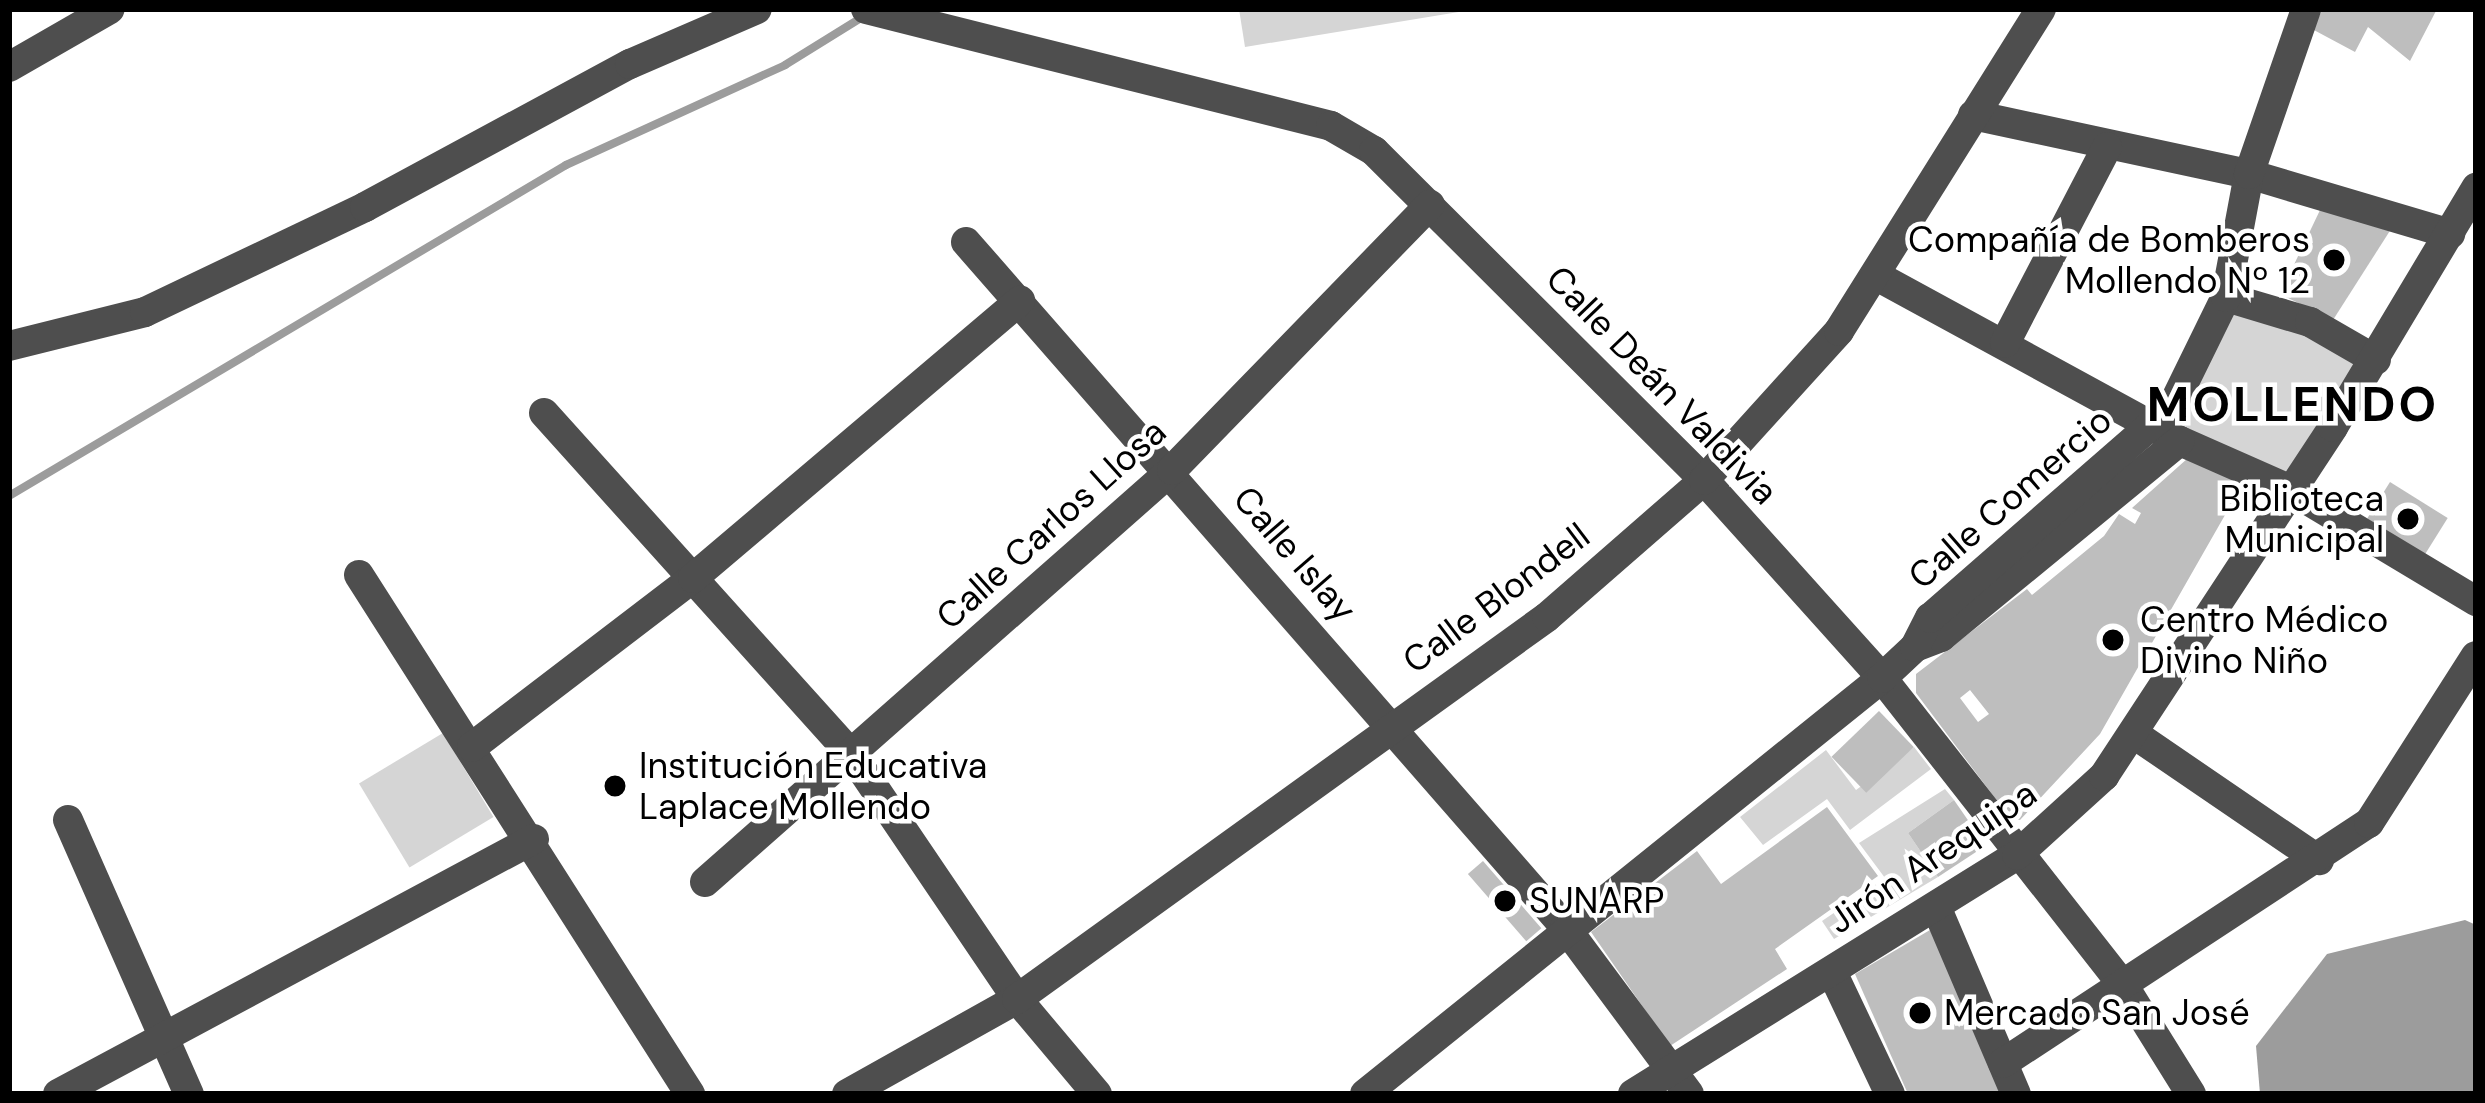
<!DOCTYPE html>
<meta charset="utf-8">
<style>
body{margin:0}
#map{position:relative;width:2485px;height:1103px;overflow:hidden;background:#fff;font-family:"DM Sans",sans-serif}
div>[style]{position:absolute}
.green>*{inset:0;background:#d5d5d5;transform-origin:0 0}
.water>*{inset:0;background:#9c9c9c}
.stream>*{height:8px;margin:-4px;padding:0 4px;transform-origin:4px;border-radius:4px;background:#9c9c9c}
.building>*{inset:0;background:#bebebe;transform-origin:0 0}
.minor>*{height:30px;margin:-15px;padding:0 15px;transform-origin:15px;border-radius:15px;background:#4e4e4e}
.dots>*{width:33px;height:33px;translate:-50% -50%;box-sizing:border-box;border:6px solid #fff;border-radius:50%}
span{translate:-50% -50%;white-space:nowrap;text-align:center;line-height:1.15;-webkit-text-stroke:9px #fff;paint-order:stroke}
.poi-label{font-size:36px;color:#000}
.right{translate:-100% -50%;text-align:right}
.left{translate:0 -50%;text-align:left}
.street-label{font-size:36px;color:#000}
.district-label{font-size:48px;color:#000;font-weight:700;letter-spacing:3px}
.frame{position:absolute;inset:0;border:12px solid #000;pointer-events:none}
</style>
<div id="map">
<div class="green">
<i style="clip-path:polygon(1239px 9px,1477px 9px,1245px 47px)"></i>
<i style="clip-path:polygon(2226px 297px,2376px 360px,2291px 490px,2154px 424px)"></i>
<i style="left:443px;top:733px;width:98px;height:98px;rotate:59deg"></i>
<i style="clip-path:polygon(1914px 747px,1931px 769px,1850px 830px,1827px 799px,1763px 845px,1740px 817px,1826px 750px,1856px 790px)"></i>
<i style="clip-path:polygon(1945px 789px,1954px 800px,1908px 833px,1938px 877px,1834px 939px,1822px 921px,1885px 878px,1859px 843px)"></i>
</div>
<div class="water">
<i style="clip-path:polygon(2465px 920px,2476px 925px,2476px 1094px,2260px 1094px,2256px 1046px,2327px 954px)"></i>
</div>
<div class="stream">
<i style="left:9px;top:496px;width:648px;rotate:-30.72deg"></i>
<i style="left:566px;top:165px;width:241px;rotate:-24.5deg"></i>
<i style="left:785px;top:65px;width:93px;rotate:-31.8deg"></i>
</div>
<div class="building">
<i style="clip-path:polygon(2323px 9px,2437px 9px,2410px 61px,2368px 27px,2355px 52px,2312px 29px)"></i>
<i style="clip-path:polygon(2321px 208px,2393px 226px,2333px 320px,2280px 294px)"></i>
<i style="clip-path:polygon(evenodd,2188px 458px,2233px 480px,2237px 494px,2100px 734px,2020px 820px,2010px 818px,1916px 693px,1916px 674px,2027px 589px,2032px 595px,2104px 536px,2119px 514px,2135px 524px,2141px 513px,2132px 508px,2188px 458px,1970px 690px,1989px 714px,1978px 722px,1960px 698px,1970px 690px)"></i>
<i style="left:2390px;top:482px;width:68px;height:43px;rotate:32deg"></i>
<i style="left:1879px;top:711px;width:50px;height:66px;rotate:46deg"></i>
<i style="clip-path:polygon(1954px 800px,1981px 839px,1979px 850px,1938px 877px,1908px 833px)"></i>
<i style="clip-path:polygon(1827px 807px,1878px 876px,1775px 949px,1787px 969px,1670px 1046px,1591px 932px,1697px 851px,1721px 884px)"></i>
<i style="left:1483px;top:861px;width:89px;height:20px;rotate:49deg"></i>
<i style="clip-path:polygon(1930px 930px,2005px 1094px,1908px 1094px,1855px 974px)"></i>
</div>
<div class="minor">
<i style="left:866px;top:9px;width:479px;rotate:14.1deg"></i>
<i style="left:1331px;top:126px;width:50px;rotate:30.2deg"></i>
<i style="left:1374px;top:151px;width:466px;rotate:44.9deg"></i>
<i style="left:1704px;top:480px;width:266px;rotate:48deg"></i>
<i style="left:1882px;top:678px;width:394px;rotate:51.9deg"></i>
<i style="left:2125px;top:988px;width:125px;rotate:58.1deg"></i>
<i style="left:9px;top:67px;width:116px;rotate:-29.9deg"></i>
<i style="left:1973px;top:115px;width:282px;rotate:12.1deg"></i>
<i style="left:2249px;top:174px;width:210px;rotate:16.6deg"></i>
<i style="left:966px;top:242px;width:910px;rotate:48.83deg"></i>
<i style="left:1565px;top:927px;width:208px;rotate:53.4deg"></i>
<i style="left:1875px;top:275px;width:347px;rotate:28.6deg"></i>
<i style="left:2180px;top:441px;width:121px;rotate:23.8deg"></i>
<i style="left:2291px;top:490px;width:216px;rotate:31deg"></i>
<i style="left:2226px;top:297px;width:88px;rotate:16.6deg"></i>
<i style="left:2310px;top:322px;width:76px;rotate:29.9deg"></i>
<i style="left:2005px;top:343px;width:221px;rotate:-62.5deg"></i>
<i style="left:9px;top:346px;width:140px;rotate:-14deg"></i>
<i style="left:145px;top:312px;width:244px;rotate:-25.5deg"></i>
<i style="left:365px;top:207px;width:301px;rotate:-28.4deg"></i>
<i style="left:630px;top:64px;width:138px;rotate:-23.4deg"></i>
<i style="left:544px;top:413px;width:460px;rotate:48deg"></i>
<i style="left:852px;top:755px;width:295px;rotate:55.9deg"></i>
<i style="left:1017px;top:999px;width:124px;rotate:49.9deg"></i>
<i style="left:359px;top:575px;width:616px;rotate:57.47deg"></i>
<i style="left:1915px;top:647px;width:28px;rotate:-21deg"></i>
<i style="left:1941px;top:637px;width:309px;rotate:-39.4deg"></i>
<i style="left:2134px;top:734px;width:224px;rotate:34.3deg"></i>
<i style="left:472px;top:747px;width:278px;rotate:-37.4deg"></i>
<i style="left:693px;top:578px;width:429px;rotate:-40.3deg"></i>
<i style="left:68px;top:820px;width:300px;rotate:66.2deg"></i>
<i style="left:705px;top:882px;width:623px;rotate:-41.42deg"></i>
<i style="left:1172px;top:470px;width:370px;rotate:-45.8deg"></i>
<i style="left:1937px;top:909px;width:201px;rotate:66.9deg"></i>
<i style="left:1832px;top:972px;width:135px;rotate:64.6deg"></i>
<i style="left:2003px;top:1063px;width:438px;rotate:-33.3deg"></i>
<i style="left:2369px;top:823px;width:198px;rotate:-57.4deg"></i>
<i style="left:58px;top:1094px;width:540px;rotate:-28.18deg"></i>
<i style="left:847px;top:1094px;width:195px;rotate:-29.2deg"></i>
<i style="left:1017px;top:999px;width:653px;rotate:-35.78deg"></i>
<i style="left:1547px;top:617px;width:208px;rotate:-41.1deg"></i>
<i style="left:1704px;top:480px;width:201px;rotate:-47.8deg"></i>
<i style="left:1839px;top:331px;width:380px;rotate:-57.9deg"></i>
<i style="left:1365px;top:1094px;width:664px;rotate:-38.82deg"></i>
<i style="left:1882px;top:678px;width:45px;rotate:-43.2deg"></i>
<i style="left:1915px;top:647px;width:33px;rotate:-63deg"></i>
<i style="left:1930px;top:618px;width:321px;rotate:-41.1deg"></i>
<i style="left:2172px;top:407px;width:123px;rotate:-63.9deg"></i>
<i style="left:2226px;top:297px;width:125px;rotate:-79.4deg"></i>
<i style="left:2249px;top:174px;width:175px;rotate:-70.9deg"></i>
<i style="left:1633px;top:1094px;width:452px;rotate:-31.9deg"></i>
<i style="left:2017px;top:855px;width:118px;rotate:-42.2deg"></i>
<i style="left:2104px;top:776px;width:417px;rotate:-56.7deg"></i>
<i style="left:2333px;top:427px;width:279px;rotate:-59.1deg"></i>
</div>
<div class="dots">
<i style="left:2334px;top:260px;background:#000"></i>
<i style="left:2408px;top:519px;background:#000"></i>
<i style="left:2113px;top:640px;background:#000"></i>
<i style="left:615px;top:786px;background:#000"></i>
<i style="left:1505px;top:901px;background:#000"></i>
<i style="left:1920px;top:1013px;background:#000"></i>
</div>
<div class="poi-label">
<span class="right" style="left:2310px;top:260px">Compañía de Bomberos<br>Mollendo Nº 12</span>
<span class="right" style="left:2384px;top:519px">Biblioteca<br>Municipal</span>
<span class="left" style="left:2140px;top:640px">Centro Médico<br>Divino Niño</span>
<span class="left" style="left:639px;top:786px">Institución Educativa<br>Laplace Mollendo</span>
<span class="left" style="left:1529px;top:901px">SUNARP</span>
<span class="left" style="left:1944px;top:1013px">Mercado San José</span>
</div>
<div class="street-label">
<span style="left:1662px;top:385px;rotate:46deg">Calle Deán Valdivia</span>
<span style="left:2010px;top:498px;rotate:-41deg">Calle Comercio</span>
<span style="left:1051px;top:524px;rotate:-42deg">Calle Carlos Llosa</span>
<span style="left:1295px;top:554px;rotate:49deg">Calle Islay</span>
<span style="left:1496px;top:598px;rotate:-37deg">Calle Blondell</span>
<span style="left:1932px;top:857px;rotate:-34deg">Jirón Arequipa</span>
</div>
<div class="district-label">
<span style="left:2293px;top:405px">MOLLENDO</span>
</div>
<div class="frame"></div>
</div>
